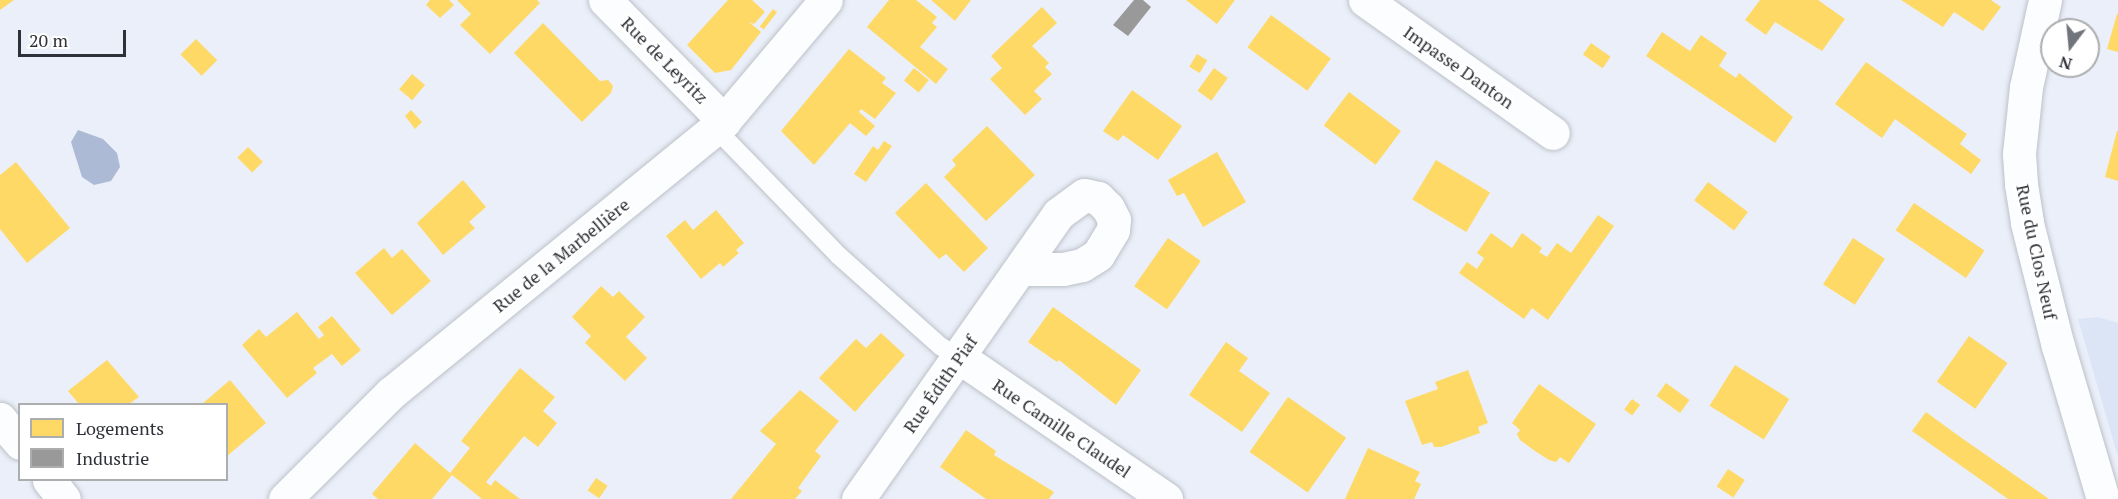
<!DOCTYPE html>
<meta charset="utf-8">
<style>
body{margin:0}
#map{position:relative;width:2118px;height:499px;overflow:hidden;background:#eaeff9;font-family:"PT Serif",serif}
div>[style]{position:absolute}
.built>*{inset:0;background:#dbe5f6}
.water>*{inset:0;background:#acbad5}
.homes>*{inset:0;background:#ffd966;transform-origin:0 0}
.industry>*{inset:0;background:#999}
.roads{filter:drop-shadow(0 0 2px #bdc1c8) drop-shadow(0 0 2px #bdc1c8)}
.service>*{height:18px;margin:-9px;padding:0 9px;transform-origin:9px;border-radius:9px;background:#fcfdfe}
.minor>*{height:33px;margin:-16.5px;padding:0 16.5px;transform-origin:16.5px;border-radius:16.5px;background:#fcfdfe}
.tertiary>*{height:33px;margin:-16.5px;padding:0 16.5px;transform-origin:16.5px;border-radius:16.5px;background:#fcfdfe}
span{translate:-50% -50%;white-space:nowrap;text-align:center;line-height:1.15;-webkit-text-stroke:6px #fff;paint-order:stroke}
.street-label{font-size:18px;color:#2e3238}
.legend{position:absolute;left:18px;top:403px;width:210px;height:78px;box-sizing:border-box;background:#fff;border:2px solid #abadaf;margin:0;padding:8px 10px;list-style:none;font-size:18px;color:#2e3238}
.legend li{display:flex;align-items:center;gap:12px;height:30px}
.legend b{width:30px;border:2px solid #abadaf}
.north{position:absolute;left:2040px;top:18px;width:60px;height:60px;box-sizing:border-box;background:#fff;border:2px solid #abadaf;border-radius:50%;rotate:196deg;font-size:16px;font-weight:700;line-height:24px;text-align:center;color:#2e3238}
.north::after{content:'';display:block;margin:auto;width:21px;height:27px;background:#70747c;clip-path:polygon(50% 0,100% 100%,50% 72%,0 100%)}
.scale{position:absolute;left:18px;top:30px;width:108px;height:27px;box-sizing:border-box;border:3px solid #2e3238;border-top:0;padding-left:8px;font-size:18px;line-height:21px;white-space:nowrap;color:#2e3238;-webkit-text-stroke:4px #fff;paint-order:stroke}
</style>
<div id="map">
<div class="built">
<i style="clip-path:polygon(2098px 317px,2118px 323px,2118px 457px,2078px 319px)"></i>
</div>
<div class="water">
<i style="clip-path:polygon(78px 130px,103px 139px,117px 153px,120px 167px,111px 181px,94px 185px,82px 177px,71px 142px)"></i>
</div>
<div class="homes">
<i style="clip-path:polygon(0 0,14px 0,0 10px)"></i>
<i style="clip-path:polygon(430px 0,449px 0,454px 5px,440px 18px,426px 5px)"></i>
<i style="clip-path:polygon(457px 0,537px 0,540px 3px,490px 54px,460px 25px,471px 14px)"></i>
<i style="clip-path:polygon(728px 0,752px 0,765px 12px,754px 24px,749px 22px,761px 32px,731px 70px,715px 73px,687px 45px)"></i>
<i style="clip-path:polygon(889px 0,916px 0,937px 17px,932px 23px,937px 27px,920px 47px,948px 69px,936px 84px,867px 27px)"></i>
<i style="clip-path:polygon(931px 0,971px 0,955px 21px)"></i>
<i style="clip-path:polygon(1186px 0,1235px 0,1217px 24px)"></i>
<i style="clip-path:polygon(1760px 0,1818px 0,1845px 19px,1822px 51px,1775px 22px,1766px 35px,1745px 20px)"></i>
<i style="clip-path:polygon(1901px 0,1991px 0,2001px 7px,1983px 31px,1954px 12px,1943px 27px)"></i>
<i style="clip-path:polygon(1042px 7px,1057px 23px,1032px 46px,1049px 63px,1045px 67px,1052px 74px,1034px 91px,1042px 99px,1025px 115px,990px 79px,1002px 68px,991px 56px)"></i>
<i style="left:773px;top:9px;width:5px;height:22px;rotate:37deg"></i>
<i style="clip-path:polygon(2117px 14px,2118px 14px,2118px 52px,2107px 49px)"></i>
<i style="left:1271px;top:15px;width:74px;height:40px;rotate:36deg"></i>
<i style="clip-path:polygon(543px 23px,600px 81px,608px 80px,613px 86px,611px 93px,582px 122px,514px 53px)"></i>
<i style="clip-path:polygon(1662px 32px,1690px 51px,1701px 35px,1727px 53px,1719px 66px,1736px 78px,1739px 73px,1793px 117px,1775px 143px,1646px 56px)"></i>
<i style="left:196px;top:39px;width:30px;height:22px;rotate:45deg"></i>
<i style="left:1591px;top:43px;width:24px;height:14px;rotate:35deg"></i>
<i style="clip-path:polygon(849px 49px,886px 78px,882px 83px,896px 93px,875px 119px,861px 109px,859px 112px,875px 126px,866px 136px,850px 123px,814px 165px,781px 131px)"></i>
<i style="left:1197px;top:54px;width:12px;height:15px;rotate:31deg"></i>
<i style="clip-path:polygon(1866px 62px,1967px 134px,1960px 144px,1981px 160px,1971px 174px,1895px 119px,1882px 138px,1835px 104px)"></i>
<i style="left:914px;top:68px;width:19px;height:16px;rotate:39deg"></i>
<i style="left:1214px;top:68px;width:17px;height:28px;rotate:36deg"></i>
<i style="left:412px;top:74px;width:17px;height:20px;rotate:40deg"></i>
<i style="clip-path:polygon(1132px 90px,1182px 126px,1158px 160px,1123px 135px,1118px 141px,1103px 131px)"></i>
<i style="left:1349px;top:92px;width:65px;height:42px;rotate:37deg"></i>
<i style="clip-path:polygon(411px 110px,422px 122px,415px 129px,405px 116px)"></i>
<i style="clip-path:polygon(987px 126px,1035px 175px,986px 221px,944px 177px,956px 165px,952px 160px)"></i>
<i style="clip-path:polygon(2117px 131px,2118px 131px,2118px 181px,2105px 177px)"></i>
<i style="clip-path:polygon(884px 141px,892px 146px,866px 182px,854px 174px,873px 146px,878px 150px)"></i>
<i style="left:248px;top:147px;width:21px;height:15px;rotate:45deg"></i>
<i style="clip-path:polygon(1217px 152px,1246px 202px,1203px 227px,1184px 193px,1177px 196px,1168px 180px)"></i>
<i style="left:1436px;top:160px;width:63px;height:46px;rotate:31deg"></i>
<i style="clip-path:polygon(16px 162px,70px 228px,27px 263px,0 229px,0 175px)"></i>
<i style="clip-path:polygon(463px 180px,486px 207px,469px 222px,475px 228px,443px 255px,417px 223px)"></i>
<i style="left:1708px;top:182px;width:50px;height:23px;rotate:37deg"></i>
<i style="clip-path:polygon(926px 183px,988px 248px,964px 272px,946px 254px,939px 259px,895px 213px)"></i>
<i style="left:1914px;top:203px;width:85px;height:33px;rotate:34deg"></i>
<i style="clip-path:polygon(716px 210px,744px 243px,736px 250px,739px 253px,723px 267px,720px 263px,701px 279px,666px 236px,685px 220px,693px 230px)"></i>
<i style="clip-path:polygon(1598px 215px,1614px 226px,1548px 320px,1532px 308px,1524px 319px,1459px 273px,1467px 262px,1477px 269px,1484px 258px,1477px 253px,1491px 233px,1512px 248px,1522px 233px,1542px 248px,1539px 252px,1547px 257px,1557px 243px,1571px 253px)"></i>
<i style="left:1168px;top:238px;width:40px;height:59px;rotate:35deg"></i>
<i style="left:1853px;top:238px;width:38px;height:55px;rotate:33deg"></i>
<i style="clip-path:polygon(384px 248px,392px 258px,402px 249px,431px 281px,392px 315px,355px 273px)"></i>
<i style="clip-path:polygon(601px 286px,613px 297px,619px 291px,645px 317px,626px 337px,647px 358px,625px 381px,585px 343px,591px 336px,572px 317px)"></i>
<i style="clip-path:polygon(1053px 307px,1141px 370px,1116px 405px,1059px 360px,1057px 362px,1028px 342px)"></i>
<i style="clip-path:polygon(297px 312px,319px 339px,324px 335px,318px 327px,332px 316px,361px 350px,342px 366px,332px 354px,313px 368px,317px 373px,287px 398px,242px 345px,259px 329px,266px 337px)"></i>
<i style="clip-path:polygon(881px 333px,905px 355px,855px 412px,819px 378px,856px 339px,866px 348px)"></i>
<i style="left:1969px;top:336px;width:47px;height:56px;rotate:35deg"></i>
<i style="clip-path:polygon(1226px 342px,1248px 358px,1239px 371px,1270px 393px,1242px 432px,1189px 395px)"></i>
<i style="clip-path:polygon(107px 360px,139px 397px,129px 404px,79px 404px,68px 391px)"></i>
<i style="left:1735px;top:365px;width:64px;height:48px;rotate:32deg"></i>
<i style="clip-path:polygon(520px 368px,555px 397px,543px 411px,557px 423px,538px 447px,524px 436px,486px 482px,491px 486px,495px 480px,520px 499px,482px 499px,452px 475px,432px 499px,378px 499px,372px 494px,415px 443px,450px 473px,470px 448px,461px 441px)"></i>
<i style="clip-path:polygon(1468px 370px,1488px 423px,1478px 427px,1480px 433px,1441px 447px,1434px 447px,1432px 442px,1422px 445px,1405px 401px,1438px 389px,1435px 382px)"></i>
<i style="clip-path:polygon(230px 380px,266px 423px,226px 457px,226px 404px,202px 404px)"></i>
<i style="left:1666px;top:383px;width:29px;height:16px;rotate:36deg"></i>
<i style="clip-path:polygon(1539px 384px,1596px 424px,1569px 463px,1560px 457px,1556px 462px,1549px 460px,1535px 451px,1520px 440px,1517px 434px,1520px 430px,1512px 423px)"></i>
<i style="clip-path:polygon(800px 390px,839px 421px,815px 451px,821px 456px,798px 488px,802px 491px,795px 499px,731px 499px,776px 444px,760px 431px)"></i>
<i style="left:1288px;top:397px;width:71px;height:67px;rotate:35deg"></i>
<i style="left:1632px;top:399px;width:10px;height:13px;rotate:37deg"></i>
<i style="clip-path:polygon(1926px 412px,1956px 434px,2049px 499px,2008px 499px,1912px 431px)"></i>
<i style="clip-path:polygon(966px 430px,996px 451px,994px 455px,1054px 492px,1049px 499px,986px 499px,940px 467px)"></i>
<i style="clip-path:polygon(1368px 448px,1420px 472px,1415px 481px,1421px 484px,1414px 499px,1345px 499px)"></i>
<i style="left:1728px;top:469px;width:20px;height:21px;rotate:33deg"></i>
<i style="left:596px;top:478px;width:14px;height:15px;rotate:34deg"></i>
</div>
<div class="industry">
<i style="clip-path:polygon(1134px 0,1143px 0,1151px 7px,1128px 36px,1113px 25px)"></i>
</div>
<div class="roads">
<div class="service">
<i style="left:715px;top:128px;width:177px;rotate:45.9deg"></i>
<i style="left:838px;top:255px;width:137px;rotate:41.7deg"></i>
<i style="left:940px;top:346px;width:22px;rotate:30deg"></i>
</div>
<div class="minor">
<i style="left:605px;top:0;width:170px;rotate:45.5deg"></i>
<i style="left:1365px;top:0;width:230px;rotate:35.3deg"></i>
<i style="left:959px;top:357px;width:251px;rotate:34.4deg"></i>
<i style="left:0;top:419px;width:31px;rotate:50deg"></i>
<i style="left:49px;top:480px;width:24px;rotate:52deg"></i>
<i style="left:285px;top:499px;width:150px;rotate:-45deg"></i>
<i style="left:391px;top:393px;width:430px;rotate:-39.2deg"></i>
<i style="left:724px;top:121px;width:158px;rotate:-49.9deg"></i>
<i style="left:858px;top:499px;width:348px;rotate:-54.9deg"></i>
<i style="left:1058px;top:214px;width:32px;rotate:-36deg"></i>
<i style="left:1084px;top:195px;width:14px;rotate:12deg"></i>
<i style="left:1098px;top:198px;width:14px;rotate:45deg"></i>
<i style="left:1108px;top:208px;width:13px;rotate:63deg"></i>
<i style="left:1114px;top:220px;width:10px;rotate:96deg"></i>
<i style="left:1113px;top:230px;width:29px;rotate:121deg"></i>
<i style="left:1098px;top:255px;width:19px;rotate:148deg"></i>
<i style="left:1082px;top:265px;width:19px;rotate:168deg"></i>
<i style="left:1063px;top:269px;width:41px;rotate:180deg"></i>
</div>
<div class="tertiary">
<i style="left:2045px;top:0;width:89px;rotate:102.3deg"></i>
<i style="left:2026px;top:87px;width:67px;rotate:96deg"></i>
<i style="left:2019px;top:154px;width:30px;rotate:86deg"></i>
<i style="left:2021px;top:184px;width:39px;rotate:81deg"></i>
<i style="left:2027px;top:223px;width:127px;rotate:75.9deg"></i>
<i style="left:2058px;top:346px;width:159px;rotate:73.6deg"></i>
</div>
</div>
<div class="street-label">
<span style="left:665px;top:60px;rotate:45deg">Rue de Leyritz</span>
<span style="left:1459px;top:67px;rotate:35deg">Impasse Danton</span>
<span style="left:2037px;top:252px;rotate:78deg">Rue du Clos Neuf</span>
<span style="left:561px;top:255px;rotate:-39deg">Rue de la Marbellière</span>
<span style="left:940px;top:384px;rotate:-55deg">Rue Édith Piaf</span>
<span style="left:1062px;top:428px;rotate:34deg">Rue Camille Claudel</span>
</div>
<ul class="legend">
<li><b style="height:16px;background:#ffd966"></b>Logements</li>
<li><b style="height:16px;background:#999"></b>Industrie</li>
</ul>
<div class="north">N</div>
<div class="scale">20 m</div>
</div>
